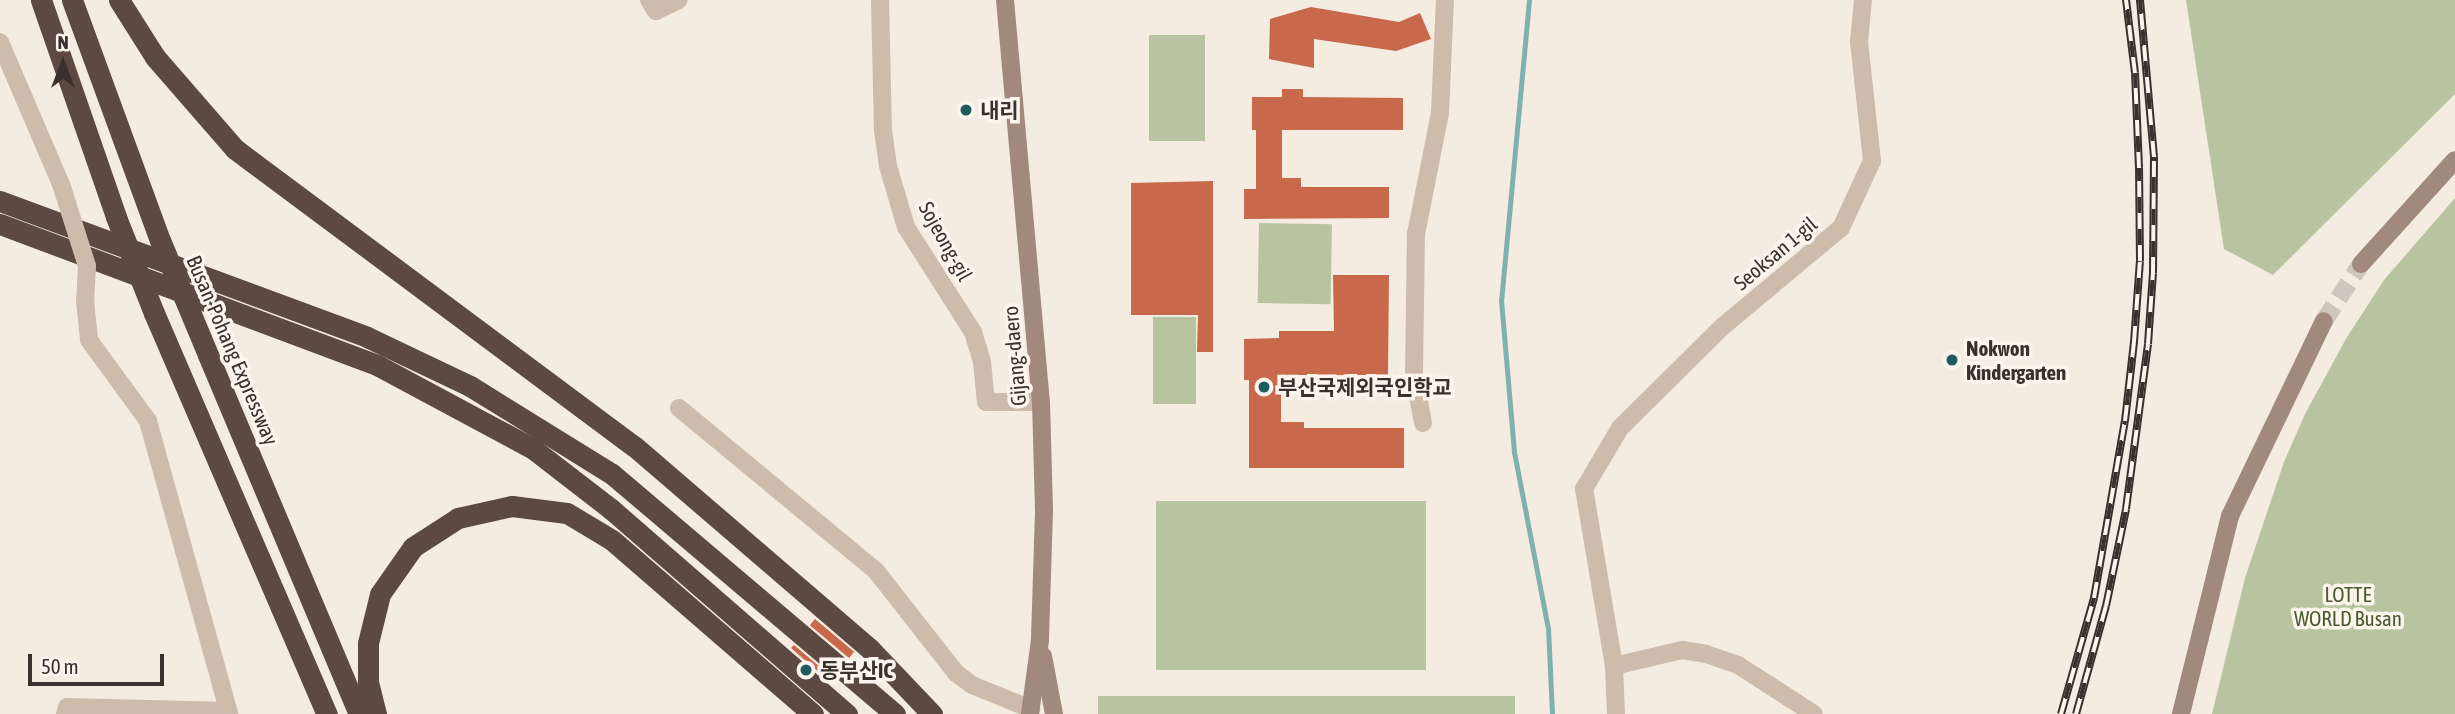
<!DOCTYPE html>
<meta charset="utf-8">
<style>
body{margin:0}
#map{position:relative;width:2455px;height:714px;overflow:hidden;background:#f4ebe1;font-family:"Asap Condensed","Noto Sans KR",sans-serif}
div>[style]{position:absolute}
.green>*{inset:0;background:#b8c4a0;transform-origin:0 0}
.stream>*{height:5px;margin:-2.5px;padding:0 2.5px;transform-origin:2.5px;border-radius:2.5px;background:#7fb0b2}
.building>*{inset:0;background:#c8694b;transform-origin:0 0}
.secondary-tunnel>*{height:18px;margin-top:-9px;transform-origin:0;background:repeating-linear-gradient(90deg,#cfc6bd 0 18px,transparent 0 27px)}
.street>*{height:18px;margin:-9px;padding:0 9px;transform-origin:9px;border-radius:9px;background:#cdbbac}
.secondary>*{height:18px;margin:-9px;padding:0 9px;transform-origin:9px;border-radius:9px;background:#a18a7d}
.highway>*{height:21px;margin:-10.5px;padding:0 10.5px;transform-origin:10.5px;border-radius:10.5px;background:#5c4a42}
.rail>*{height:8px;margin-top:-4px;transform-origin:0;background:repeating-linear-gradient(90deg,#fbf5ee 0 16px,#3b302b 0 32px);box-sizing:border-box;border-block:2px solid #3b302b}
.street-bridge>*{height:18px;margin:-9px;padding:0 9px;transform-origin:9px;border-radius:9px;background:#cdbbac}
.highway-bridge>*{height:21px;margin:-10.5px;padding:0 10.5px;transform-origin:10.5px;border-radius:10.5px;background:#5c4a42}
.dots>*{width:19px;height:19px;translate:-50% -50%;box-sizing:border-box;border:4px solid #fbf5ee;border-radius:50%}
span{translate:-50% -50%;white-space:nowrap;text-align:center;line-height:1.15;-webkit-text-stroke:7px #fbf5ee;paint-order:stroke}
.poi-label{font-size:21px;color:#3b302b;font-weight:700}
.left{translate:0 -50%;text-align:left}
.street-label{font-size:21px;color:#3b302b}
.park-label{font-size:21px;color:#4a5a2e}
.north{position:absolute;left:28px;top:28px;width:70px;height:70px;-webkit-text-stroke:5px #fbf5ee;paint-order:stroke;rotate:0deg;font-size:19px;font-weight:700;line-height:28px;text-align:center;color:#3b302b}
.north::after{content:'';display:block;margin:auto;width:24px;height:32px;background:#3b302b;clip-path:polygon(50% 0,100% 100%,50% 72%,0 100%)}
.scale{position:absolute;left:28px;top:654px;width:136px;height:32px;box-sizing:border-box;border:4px solid #3b302b;border-top:0;padding-left:9px;font-size:21px;line-height:24px;white-space:nowrap;color:#3b302b;-webkit-text-stroke:5px #fbf5ee;paint-order:stroke}
</style>
<div id="map">
<div class="green">
<i style="clip-path:polygon(2186px 0,2455px 0,2455px 94px,2273px 275px,2224px 249px)"></i>
<i style="left:1149px;top:35px;width:56px;height:106px"></i>
<i style="clip-path:polygon(2455px 198px,2455px 714px,2212px 714px,2245px 578px,2284px 462px,2305px 414px,2347px 337px,2384px 280px)"></i>
<i style="left:1259px;top:223px;width:73px;height:80px;rotate:1deg"></i>
<i style="left:1153px;top:317px;width:43px;height:87px"></i>
<i style="left:1156px;top:501px;width:270px;height:169px"></i>
<i style="left:1515px;top:696px;width:18px;height:417px;rotate:90deg"></i>
</div>
<div class="stream">
<i style="left:1529px;top:0;width:301px;rotate:95.3deg"></i>
<i style="left:1501px;top:300px;width:153px;rotate:85.1deg"></i>
<i style="left:1514px;top:452px;width:179px;rotate:79.1deg"></i>
<i style="left:1548px;top:628px;width:86px;rotate:87.3deg"></i>
</div>
<div class="building">
<i style="clip-path:polygon(1311px 7px,1399px 22px,1420px 13px,1431px 39px,1396px 51px,1314px 39px,1314px 68px,1269px 59px,1270px 19px)"></i>
<i style="clip-path:polygon(1282px 89px,1303px 89px,1303px 97px,1403px 98px,1403px 130px,1282px 130px,1282px 178px,1301px 178px,1301px 187px,1389px 187px,1389px 218px,1244px 219px,1244px 189px,1256px 189px,1256px 130px,1252px 130px,1252px 97px,1282px 97px)"></i>
<i style="clip-path:polygon(1213px 181px,1213px 352px,1197px 352px,1198px 315px,1131px 315px,1131px 183px)"></i>
<i style="clip-path:polygon(1333px 275px,1389px 275px,1388px 375px,1281px 375px,1281px 422px,1304px 422px,1304px 428px,1404px 428px,1404px 468px,1249px 468px,1249px 380px,1244px 380px,1244px 339px,1279px 338px,1279px 331px,1334px 331px)"></i>
<i style="left:815px;top:619px;width:51px;height:8px;rotate:40deg"></i>
<i style="clip-path:polygon(794px 645px,833px 678px,830px 682px,791px 648px)"></i>
</div>
<div class="secondary-tunnel">
<i style="left:2324px;top:321px;width:68px;rotate:-57deg"></i>
</div>
<div class="street">
<i style="left:649px;top:0;width:13px;rotate:58deg"></i>
<i style="left:656px;top:11px;width:25px;rotate:-26deg"></i>
<i style="left:880px;top:0;width:130px;rotate:88.7deg"></i>
<i style="left:883px;top:130px;width:36px;rotate:82deg"></i>
<i style="left:888px;top:166px;width:64px;rotate:73.6deg"></i>
<i style="left:906px;top:227px;width:125px;rotate:57.5deg"></i>
<i style="left:973px;top:332px;width:31px;rotate:73deg"></i>
<i style="left:982px;top:362px;width:40px;rotate:84.3deg"></i>
<i style="left:986px;top:402px;width:55px"></i>
<i style="left:0;top:42px;width:155px;rotate:66.8deg"></i>
<i style="left:85px;top:301px;width:39px;rotate:84deg"></i>
<i style="left:89px;top:340px;width:100px;rotate:53.9deg"></i>
<i style="left:148px;top:421px;width:304px;rotate:74.5deg"></i>
<i style="left:679px;top:408px;width:256px;rotate:39.6deg"></i>
<i style="left:876px;top:571px;width:130px;rotate:51.9deg"></i>
<i style="left:956px;top:673px;width:20px;rotate:37deg"></i>
<i style="left:972px;top:685px;width:64px;rotate:22.1deg"></i>
<i style="left:1423px;top:423px;width:50px;rotate:-100.4deg"></i>
<i style="left:1414px;top:374px;width:140px;rotate:-89.2deg"></i>
<i style="left:1416px;top:234px;width:123px;rotate:-78.8deg"></i>
<i style="left:1440px;top:113px;width:113px;rotate:-87.5deg"></i>
<i style="left:1614px;top:666px;width:70px;rotate:-13.2deg"></i>
<i style="left:1682px;top:650px;width:24px;rotate:9deg"></i>
<i style="left:1706px;top:654px;width:34px;rotate:19deg"></i>
<i style="left:1738px;top:665px;width:90px;rotate:32.8deg"></i>
<i style="left:65px;top:714px;width:7px;rotate:-74deg"></i>
<i style="left:67px;top:707px;width:161px;rotate:1.4deg"></i>
<i style="left:1616px;top:714px;width:48px;rotate:-92.4deg"></i>
<i style="left:1614px;top:666px;width:180px;rotate:-99.6deg"></i>
<i style="left:1584px;top:489px;width:71px;rotate:-59.5deg"></i>
<i style="left:1620px;top:428px;width:144px;rotate:-44.7deg"></i>
<i style="left:1722px;top:327px;width:155px;rotate:-39.8deg"></i>
<i style="left:1841px;top:228px;width:74px;rotate:-65.2deg"></i>
<i style="left:1872px;top:161px;width:120px;rotate:-96.2deg"></i>
<i style="left:1859px;top:42px;width:42px;rotate:-84.6deg"></i>
</div>
<div class="secondary">
<i style="left:1005px;top:0;width:404px;rotate:84.9deg"></i>
<i style="left:1041px;top:402px;width:109px;rotate:88.4deg"></i>
<i style="left:1044px;top:511px;width:129px;rotate:91.8deg"></i>
<i style="left:1040px;top:640px;width:75px;rotate:97.7deg"></i>
<i style="left:2361px;top:264px;width:140px;rotate:-47.9deg"></i>
<i style="left:1043px;top:656px;width:59px;rotate:79.3deg"></i>
<i style="left:2181px;top:714px;width:204px;rotate:-76.1deg"></i>
<i style="left:2230px;top:516px;width:216px;rotate:-64.3deg"></i>
</div>
<div class="highway">
<i style="left:41px;top:0;width:230px;rotate:70.9deg"></i>
<i style="left:72px;top:0;width:256px;rotate:69.9deg"></i>
<i style="left:119px;top:0;width:67px;rotate:57.7deg"></i>
<i style="left:155px;top:57px;width:122px;rotate:49deg"></i>
<i style="left:235px;top:149px;width:497px;rotate:36.7deg"></i>
<i style="left:634px;top:446px;width:311px;rotate:40.7deg"></i>
<i style="left:870px;top:649px;width:90px;rotate:46.4deg"></i>
<i style="left:0;top:201px;width:391px;rotate:20.3deg"></i>
<i style="left:367px;top:337px;width:114px;rotate:25.4deg"></i>
<i style="left:470px;top:386px;width:167px;rotate:31.8deg"></i>
<i style="left:612px;top:474px;width:371px;rotate:40.3deg"></i>
<i style="left:0;top:224px;width:403px;rotate:20.5deg"></i>
<i style="left:377px;top:365px;width:176px;rotate:28.2deg"></i>
<i style="left:532px;top:448px;width:100px;rotate:37.7deg"></i>
<i style="left:611px;top:509px;width:313px;rotate:41deg"></i>
<i style="left:154px;top:313px;width:437px;rotate:66.7deg"></i>
<i style="left:208px;top:355px;width:389px;rotate:67.2deg"></i>
<i style="left:376px;top:714px;width:32px;rotate:-104deg"></i>
<i style="left:368px;top:683px;width:40px;rotate:-90deg"></i>
<i style="left:368px;top:643px;width:50px;rotate:-76.2deg"></i>
<i style="left:380px;top:594px;width:57px;rotate:-54.9deg"></i>
<i style="left:413px;top:547px;width:54px;rotate:-32.8deg"></i>
<i style="left:458px;top:518px;width:55px;rotate:-12.5deg"></i>
<i style="left:512px;top:506px;width:55px;rotate:7.3deg"></i>
<i style="left:567px;top:513px;width:52px;rotate:31deg"></i>
<i style="left:612px;top:540px;width:266px;rotate:40.9deg"></i>
</div>
<div class="rail">
<i style="left:2061px;top:714px;width:121px;rotate:-74.1deg"></i>
<i style="left:2094px;top:598px;width:180px;rotate:-80.1deg"></i>
<i style="left:2125px;top:421px;width:80px;rotate:-83.5deg"></i>
<i style="left:2134px;top:342px;width:81px;rotate:-85.8deg"></i>
<i style="left:2140px;top:261px;width:93px;rotate:-90.6deg"></i>
<i style="left:2139px;top:168px;width:95px;rotate:-92.4deg"></i>
<i style="left:2135px;top:73px;width:74px;rotate:-97deg"></i>
<i style="left:2076px;top:714px;width:112px;rotate:-74.5deg"></i>
<i style="left:2106px;top:606px;width:99px;rotate:-78.3deg"></i>
<i style="left:2126px;top:509px;width:166px;rotate:-82.4deg"></i>
<i style="left:2148px;top:344px;width:71px;rotate:-86deg"></i>
<i style="left:2153px;top:273px;width:116px;rotate:-89.5deg"></i>
<i style="left:2154px;top:157px;width:158px;rotate:-95.1deg"></i>
</div>
<div class="street-bridge">
<i style="left:61px;top:184px;width:86px;rotate:72.4deg"></i>
<i style="left:87px;top:266px;width:35px;rotate:93deg"></i>
</div>
<div class="highway-bridge">
<i style="left:116px;top:217px;width:103px;rotate:68.4deg"></i>
<i style="left:160px;top:240px;width:125px;rotate:67.3deg"></i>
</div>
<div class="dots">
<i style="left:966px;top:110px;background:#1f5a5e"></i>
<i style="left:1952px;top:360px;background:#1f5a5e"></i>
<i style="left:1264px;top:387px;background:#1f5a5e"></i>
<i style="left:806px;top:670px;background:#1f5a5e"></i>
</div>
<div class="poi-label">
<span class="left" style="left:980px;top:110px">내리</span>
<span class="left" style="left:1966px;top:360px">Nokwon<br>Kindergarten</span>
<span class="left" style="left:1278px;top:387px">부산국제외국인학교</span>
<span class="left" style="left:820px;top:670px">동부산IC</span>
</div>
<div class="street-label">
<span style="left:946px;top:241px;rotate:61deg">Sojeong-gil</span>
<span style="left:1775px;top:253px;rotate:-40deg">Seoksan 1-gil</span>
<span style="left:233px;top:350px;rotate:67deg">Busan-Pohang Expressway</span>
<span style="left:1014px;top:356px;rotate:-95deg">Gijang-daero</span>
</div>
<div class="park-label">
<span style="left:2348px;top:606px">LOTTE<br>WORLD Busan</span>
</div>
<div class="north">N</div>
<div class="scale">50 m</div>
</div>
